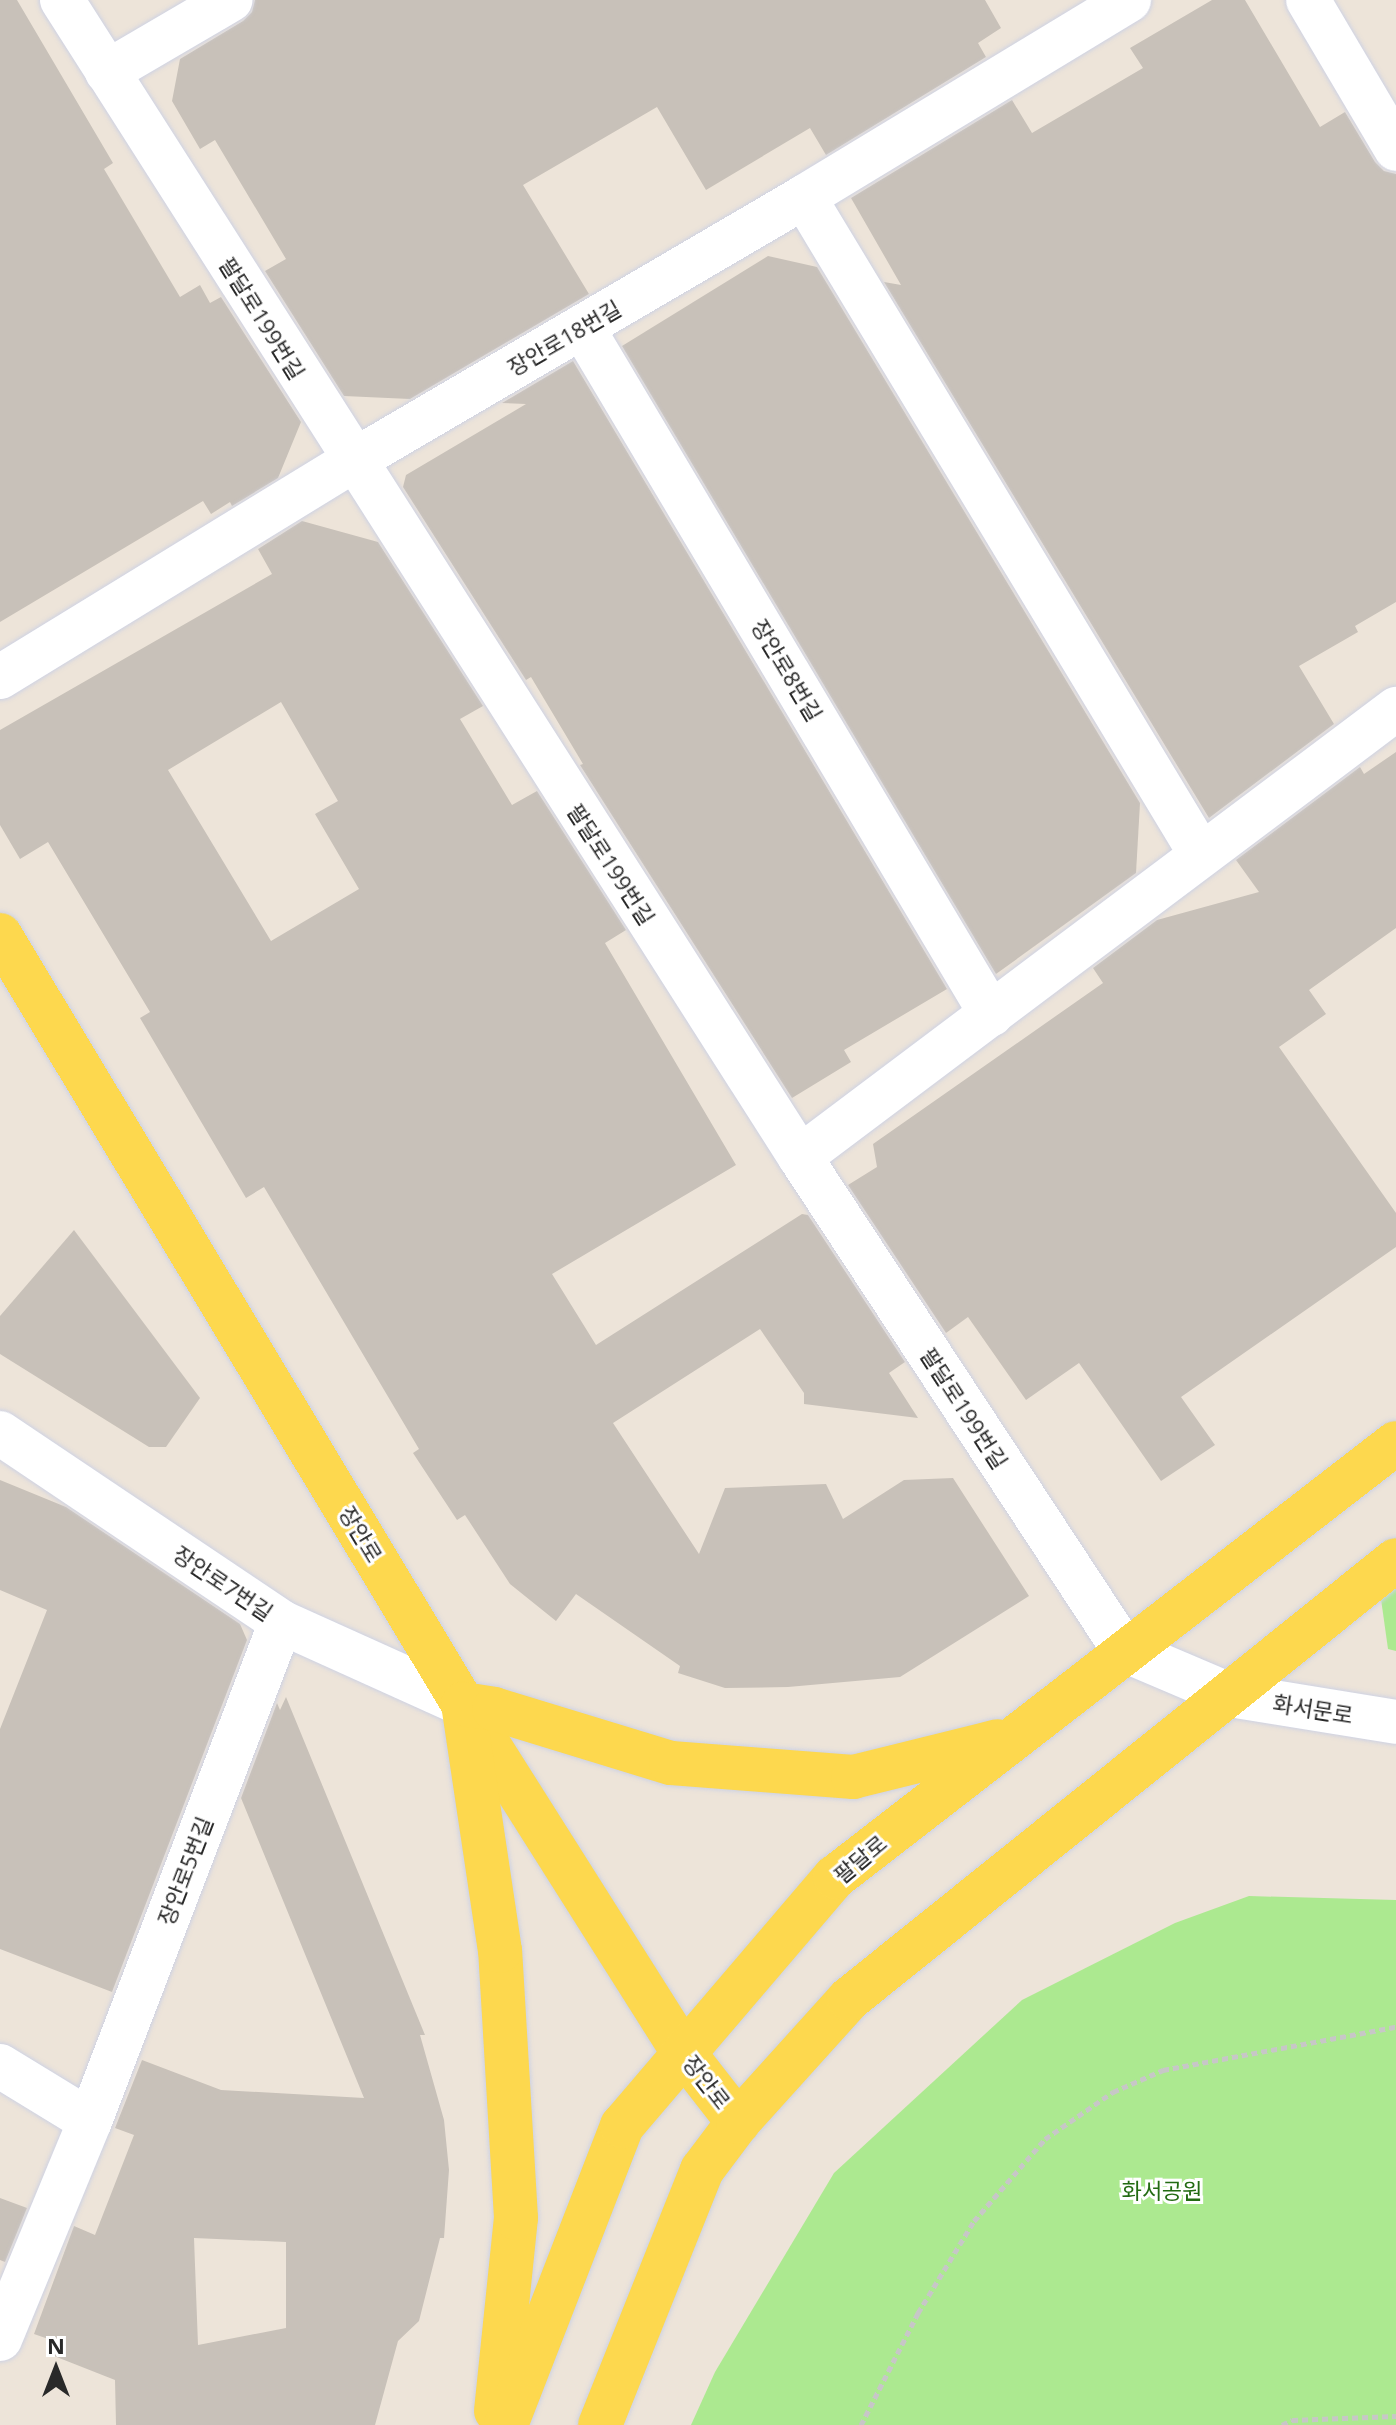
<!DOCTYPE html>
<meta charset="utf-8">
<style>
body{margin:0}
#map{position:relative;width:1396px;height:2425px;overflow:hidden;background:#ede4d9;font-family:"Open Sans","Noto Sans KR",sans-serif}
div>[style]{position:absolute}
.green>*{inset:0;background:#ace990}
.building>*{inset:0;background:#c8c1b9}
.path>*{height:5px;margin-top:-2.5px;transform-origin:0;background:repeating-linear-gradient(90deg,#c7c7c7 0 6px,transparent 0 10px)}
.roads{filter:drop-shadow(0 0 2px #ced2e3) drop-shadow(0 0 2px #ced2e3)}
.minor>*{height:44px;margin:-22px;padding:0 22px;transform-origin:22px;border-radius:22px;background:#fff}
.major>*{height:44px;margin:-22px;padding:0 22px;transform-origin:22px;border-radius:22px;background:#fdd84e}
span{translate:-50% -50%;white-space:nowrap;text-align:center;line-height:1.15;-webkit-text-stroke:6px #fff;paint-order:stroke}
.street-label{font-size:22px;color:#292929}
.park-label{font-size:22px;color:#236b13}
.north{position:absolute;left:16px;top:2329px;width:80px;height:80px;-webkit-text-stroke:6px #fff;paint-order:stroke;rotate:0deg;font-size:22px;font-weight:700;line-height:32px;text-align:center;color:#292929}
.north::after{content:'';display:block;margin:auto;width:28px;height:36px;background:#292929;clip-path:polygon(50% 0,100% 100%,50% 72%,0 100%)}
</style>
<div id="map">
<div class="green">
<i style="clip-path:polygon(1396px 1587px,1396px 1651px,1388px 1649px,1381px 1599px)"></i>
<i style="clip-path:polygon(1249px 1896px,1396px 1900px,1396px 2425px,691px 2425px,715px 2372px,834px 2173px,1022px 2000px,1175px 1923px)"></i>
</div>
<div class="building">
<i style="clip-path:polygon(0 0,17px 0,113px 163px,104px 169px,180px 297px,200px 285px,210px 303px,221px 297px,301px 422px,278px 478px,232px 506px,230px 502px,211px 514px,203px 501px,0 622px)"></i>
<i style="clip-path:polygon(255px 0,985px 0,1001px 28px,978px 43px,986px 57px,826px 155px,810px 128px,706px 190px,657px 107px,523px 185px,589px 294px,410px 399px,344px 396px,265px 271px,286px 259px,215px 140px,200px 149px,172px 101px,180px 59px,243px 21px,252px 12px)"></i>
<i style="clip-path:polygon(1212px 0,1245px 0,1320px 127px,1345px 112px,1375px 162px,1384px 171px,1396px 174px,1396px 602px,1355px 626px,1358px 632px,1299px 666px,1334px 724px,1209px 818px,884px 282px,901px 285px,851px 198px,1012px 100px,1032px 133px,1143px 68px,1130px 48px)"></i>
<i style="clip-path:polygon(768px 256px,817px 267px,1140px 803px,1136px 873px,996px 974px,622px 346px)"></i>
<i style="clip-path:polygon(573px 361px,947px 989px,844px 1050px,851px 1062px,792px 1098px,580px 765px,583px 764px,531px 677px,526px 680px,403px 487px,406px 475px,526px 404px,502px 403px)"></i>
<i style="clip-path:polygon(evenodd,302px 521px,378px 542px,483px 706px,460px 719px,512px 805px,537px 791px,626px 930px,605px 943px,736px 1165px,552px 1274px,596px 1345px,802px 1214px,808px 1215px,905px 1362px,889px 1373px,918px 1418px,804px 1404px,804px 1393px,760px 1329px,613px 1423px,699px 1554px,725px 1488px,826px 1484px,843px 1519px,904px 1480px,953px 1478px,1029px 1596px,900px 1677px,788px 1687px,725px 1688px,678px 1673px,680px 1666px,576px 1594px,556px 1621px,510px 1584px,465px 1515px,457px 1520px,413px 1453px,419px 1449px,264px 1187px,246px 1198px,140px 1018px,150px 1012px,48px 842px,20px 859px,0 825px,0 730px,272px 574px,258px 549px,302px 521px,281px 702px,338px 801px,315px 814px,359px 889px,271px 941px,168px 770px,281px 702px)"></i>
<i style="clip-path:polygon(1396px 752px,1396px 928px,1309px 990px,1326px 1014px,1279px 1047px,1396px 1213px,1396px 1247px,1181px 1397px,1215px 1445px,1161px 1481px,1079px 1363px,1026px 1400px,968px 1317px,946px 1333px,848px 1185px,877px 1167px,873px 1144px,1103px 983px,1093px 968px,1157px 920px,1259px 892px,1236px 860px,1360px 767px,1364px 774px)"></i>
<i style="clip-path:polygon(74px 1230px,200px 1398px,166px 1447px,149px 1447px,0 1354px,0 1316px)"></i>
<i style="clip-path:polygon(0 1480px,66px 1507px,240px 1624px,247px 1640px,112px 1992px,0 1949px,0 1729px,47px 1610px,0 1590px)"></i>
<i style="clip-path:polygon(evenodd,286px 1697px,425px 2035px,420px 2035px,444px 2120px,449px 2170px,444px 2238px,440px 2238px,419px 2321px,398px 2341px,375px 2425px,116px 2425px,115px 2380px,49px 2354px,54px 2341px,34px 2334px,74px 2226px,95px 2235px,134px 2135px,115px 2128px,142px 2060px,221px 2090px,364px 2098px,241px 1798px,277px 1703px,280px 1710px,286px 1697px,194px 2238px,286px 2242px,286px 2328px,198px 2345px,194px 2238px)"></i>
<i style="clip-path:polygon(0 2198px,27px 2208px,5px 2262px,0 2260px)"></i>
</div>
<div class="path">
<i style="left:861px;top:2425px;width:126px;rotate:-63deg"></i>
<i style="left:918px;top:2313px;width:108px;rotate:-58.7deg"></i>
<i style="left:974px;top:2221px;width:108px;rotate:-49.1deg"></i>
<i style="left:1045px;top:2139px;width:83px;rotate:-34.7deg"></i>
<i style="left:1113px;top:2092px;width:55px;rotate:-23.7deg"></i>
<i style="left:1163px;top:2070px;width:237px;rotate:-10.5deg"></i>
<i style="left:1282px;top:2425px;width:11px;rotate:-27deg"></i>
<i style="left:1292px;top:2420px;width:104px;rotate:-2.2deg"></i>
</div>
<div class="roads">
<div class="minor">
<i style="left:62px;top:0;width:1372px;rotate:57.47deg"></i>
<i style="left:800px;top:1157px;width:590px;rotate:56.69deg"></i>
<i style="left:1124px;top:1650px;width:115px;rotate:23deg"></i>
<i style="left:1230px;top:1695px;width:168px;rotate:9.2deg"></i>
<i style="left:1308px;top:0;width:173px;rotate:59.4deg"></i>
<i style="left:107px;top:72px;width:143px;rotate:-30.3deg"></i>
<i style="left:804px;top:197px;width:766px;rotate:58.88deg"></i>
<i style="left:582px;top:327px;width:800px;rotate:59.23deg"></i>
<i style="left:0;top:677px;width:414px;rotate:-31.5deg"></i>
<i style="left:353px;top:461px;width:523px;rotate:-30.34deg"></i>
<i style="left:804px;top:197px;width:380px;rotate:-31.2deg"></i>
<i style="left:800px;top:1157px;width:746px;rotate:-36.93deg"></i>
<i style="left:0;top:1433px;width:339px;rotate:33.9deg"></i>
<i style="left:281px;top:1622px;width:200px;rotate:24.3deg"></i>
<i style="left:0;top:2066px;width:105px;rotate:31.4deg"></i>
<i style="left:0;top:2339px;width:236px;rotate:-67.6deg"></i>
<i style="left:90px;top:2121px;width:534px;rotate:-69.05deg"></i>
</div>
<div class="major">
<i style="left:0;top:935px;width:898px;rotate:58.95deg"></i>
<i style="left:463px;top:1704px;width:413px;rotate:57.7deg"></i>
<i style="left:684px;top:2053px;width:88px;rotate:52deg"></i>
<i style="left:496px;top:2411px;width:194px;rotate:-84.1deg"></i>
<i style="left:516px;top:2218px;width:267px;rotate:-93.4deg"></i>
<i style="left:500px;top:1951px;width:250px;rotate:-98.5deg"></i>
<i style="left:463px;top:1704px;width:31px;rotate:9deg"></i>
<i style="left:494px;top:1709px;width:185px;rotate:17deg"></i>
<i style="left:671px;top:1763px;width:183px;rotate:4.4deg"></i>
<i style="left:853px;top:1777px;width:149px;rotate:-13.9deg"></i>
<i style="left:506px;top:2425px;width:321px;rotate:-68.8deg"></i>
<i style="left:622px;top:2126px;width:328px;rotate:-49.5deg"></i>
<i style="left:835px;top:1877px;width:709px;rotate:-37.73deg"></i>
<i style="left:600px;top:2425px;width:275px;rotate:-68.2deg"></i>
<i style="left:702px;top:2170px;width:60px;rotate:-53.1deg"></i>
<i style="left:738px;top:2122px;width:166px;rotate:-47.9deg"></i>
<i style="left:849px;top:1999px;width:701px;rotate:-38.75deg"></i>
</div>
</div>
<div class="street-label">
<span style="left:262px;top:318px;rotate:58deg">팔달로199번길</span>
<span style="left:564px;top:338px;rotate:-30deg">장안로18번길</span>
<span style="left:787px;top:670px;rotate:59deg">장안로8번길</span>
<span style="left:611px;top:864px;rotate:57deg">팔달로199번길</span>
<span style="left:964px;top:1408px;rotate:57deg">팔달로199번길</span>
<span style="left:361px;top:1534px;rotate:59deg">장안로</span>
<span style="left:223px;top:1583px;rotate:34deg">장안로7번길</span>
<span style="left:1313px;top:1709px;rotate:9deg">화서문로</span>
<span style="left:860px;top:1859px;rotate:-40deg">팔달로</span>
<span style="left:185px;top:1871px;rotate:-69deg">장안로5번길</span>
<span style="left:707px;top:2082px;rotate:52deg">장안로</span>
</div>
<div class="park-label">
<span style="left:1162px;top:2191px">화서공원</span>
</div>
<div class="north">N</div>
</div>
